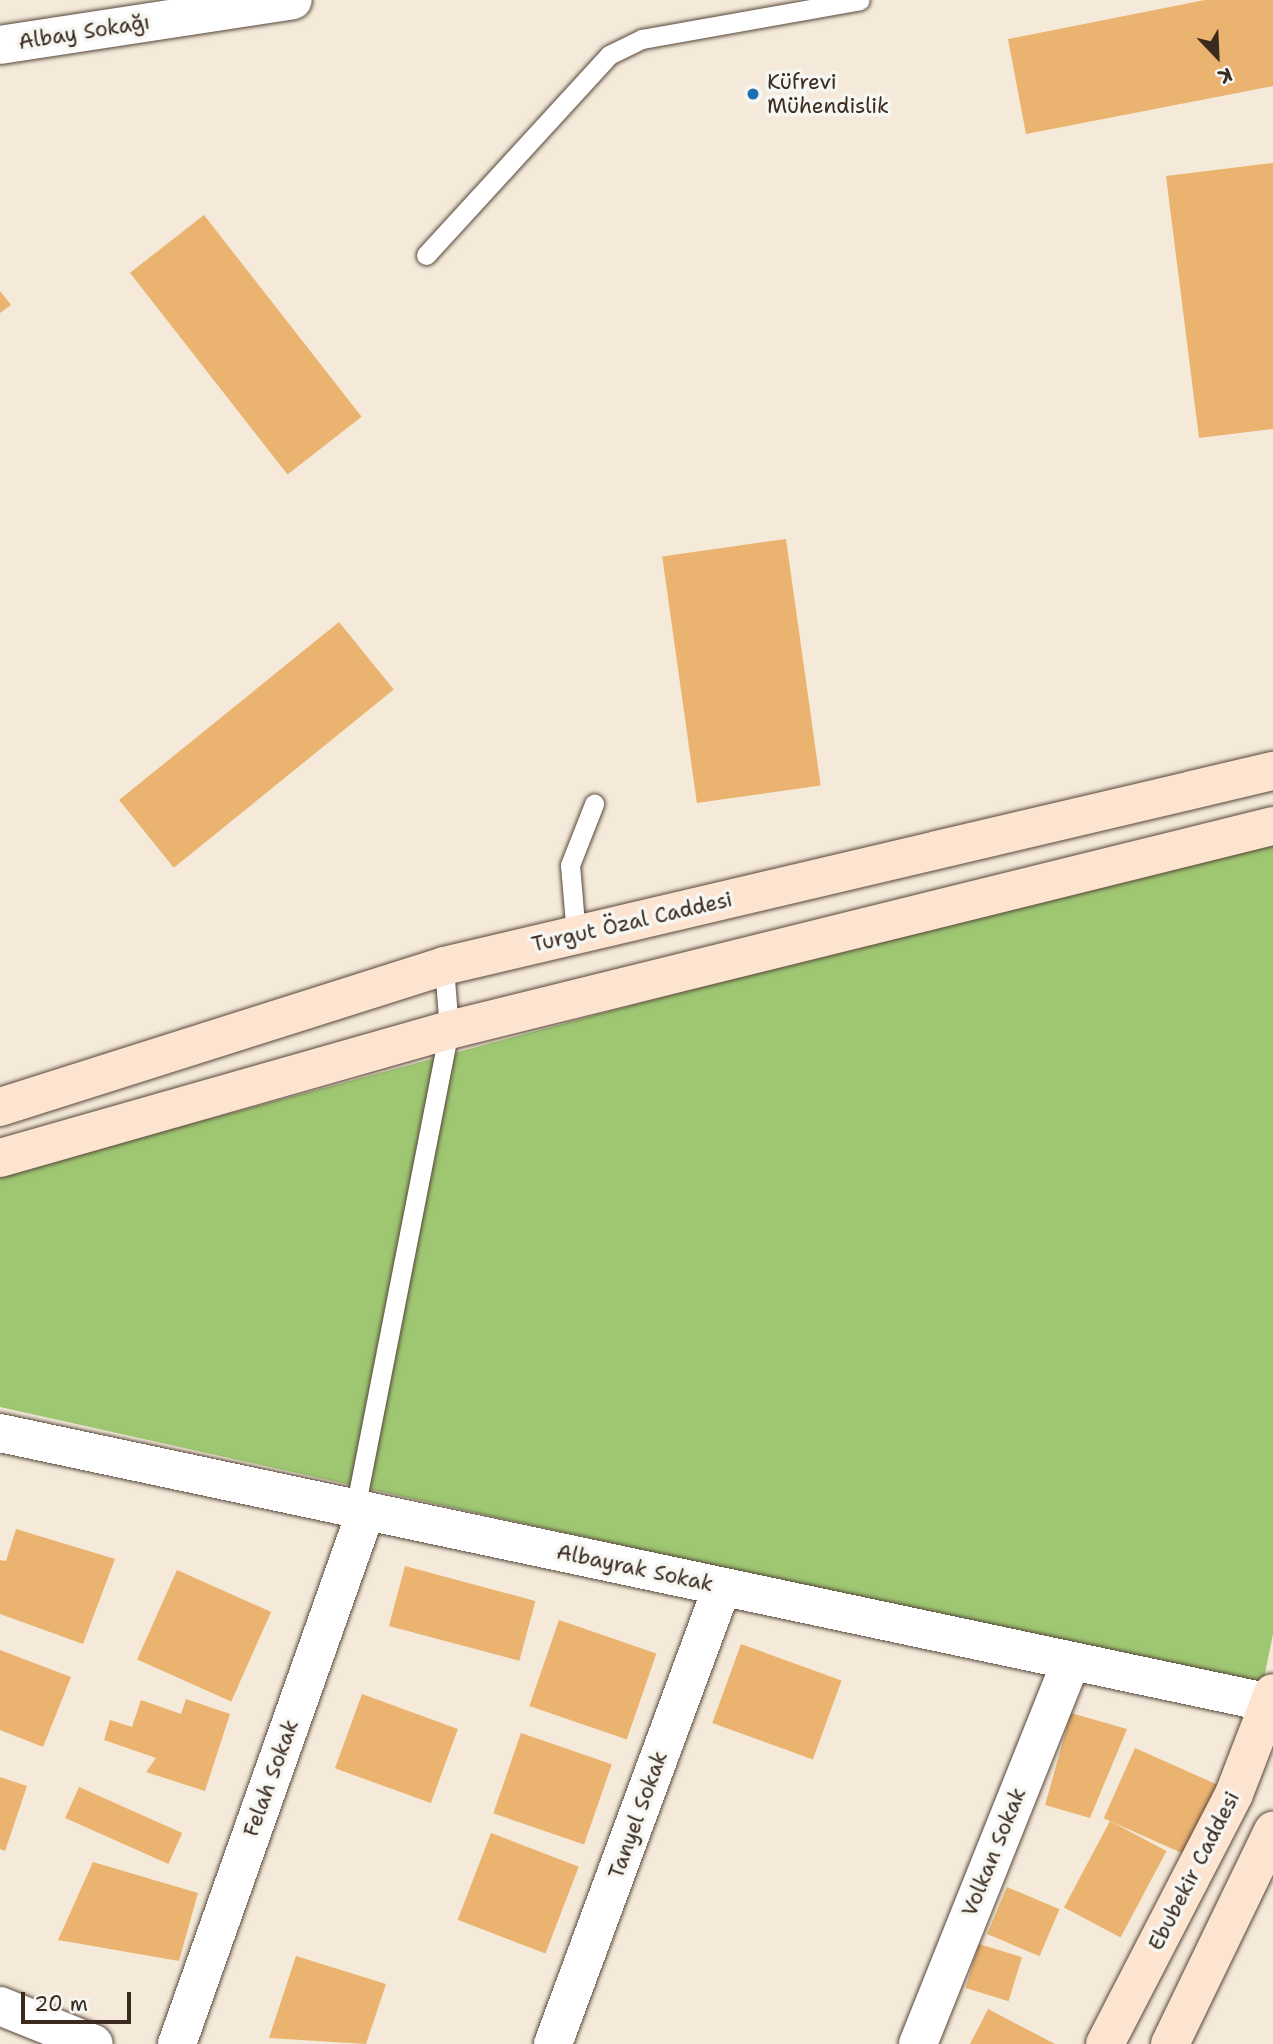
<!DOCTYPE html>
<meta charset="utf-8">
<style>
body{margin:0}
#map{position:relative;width:1273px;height:2044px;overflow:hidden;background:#f5eada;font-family:"Shantell Sans",sans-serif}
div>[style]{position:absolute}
.green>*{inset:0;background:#9fc772}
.building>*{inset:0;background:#eab370;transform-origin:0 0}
.roads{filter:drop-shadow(0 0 2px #57473a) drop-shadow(0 0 2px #57473a)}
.lane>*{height:19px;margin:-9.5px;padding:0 9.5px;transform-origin:9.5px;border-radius:9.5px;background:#fff}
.street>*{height:38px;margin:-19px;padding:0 19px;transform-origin:19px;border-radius:19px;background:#fff}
.secondary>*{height:38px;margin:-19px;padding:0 19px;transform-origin:19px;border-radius:19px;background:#fde4d1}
.dots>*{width:19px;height:19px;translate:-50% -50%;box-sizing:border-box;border:4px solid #f6f6f2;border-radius:50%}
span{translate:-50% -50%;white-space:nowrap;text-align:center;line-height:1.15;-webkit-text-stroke:7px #f6f6f2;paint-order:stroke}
.street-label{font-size:21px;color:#3b2a1e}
.poi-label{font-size:21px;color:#3b2a1e}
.left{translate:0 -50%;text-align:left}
.north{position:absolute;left:1182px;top:21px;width:70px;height:70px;-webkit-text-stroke:5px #f6f6f2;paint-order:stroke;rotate:157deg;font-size:19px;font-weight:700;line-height:28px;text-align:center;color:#3b2a1e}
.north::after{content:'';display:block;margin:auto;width:24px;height:32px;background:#3b2a1e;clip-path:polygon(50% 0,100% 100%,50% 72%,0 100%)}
.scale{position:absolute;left:21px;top:1992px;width:110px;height:32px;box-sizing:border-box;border:4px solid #3b2a1e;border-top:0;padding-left:9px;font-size:21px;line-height:24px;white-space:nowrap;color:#3b2a1e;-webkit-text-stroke:5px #f6f6f2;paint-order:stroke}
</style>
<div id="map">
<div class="green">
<i style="clip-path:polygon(1273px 833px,1273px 1634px,1262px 1688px,0 1407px,0 1175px)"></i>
</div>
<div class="building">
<i style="clip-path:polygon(1205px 0,1273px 0,1273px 86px,1026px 134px,1008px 39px)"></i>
<i style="clip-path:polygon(1273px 163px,1273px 429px,1199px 438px,1166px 176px)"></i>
<i style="left:204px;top:215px;width:256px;height:94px;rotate:52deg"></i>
<i style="clip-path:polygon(0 291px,11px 305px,0 313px)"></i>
<i style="left:786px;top:539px;width:249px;height:125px;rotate:82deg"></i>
<i style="left:339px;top:622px;width:87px;height:283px;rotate:51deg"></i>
<i style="clip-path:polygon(16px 1529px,115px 1559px,83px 1644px,0 1614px,0 1560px,6px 1561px)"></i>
<i style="left:405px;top:1566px;width:135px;height:62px;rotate:15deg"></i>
<i style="left:177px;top:1570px;width:103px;height:98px;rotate:24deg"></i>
<i style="left:559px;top:1620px;width:103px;height:91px;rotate:19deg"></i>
<i style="left:741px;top:1644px;width:107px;height:84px;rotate:20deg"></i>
<i style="clip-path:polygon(0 1650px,71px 1677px,43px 1747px,0 1730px)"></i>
<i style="left:362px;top:1694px;width:102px;height:79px;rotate:20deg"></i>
<i style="clip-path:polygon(186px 1699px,230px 1714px,205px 1791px,146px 1772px,156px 1758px,104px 1740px,110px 1720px,132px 1727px,141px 1700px,181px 1714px)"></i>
<i style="clip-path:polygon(1071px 1713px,1127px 1729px,1090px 1818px,1045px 1805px)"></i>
<i style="left:521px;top:1733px;width:96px;height:85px;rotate:19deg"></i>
<i style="left:1135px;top:1748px;width:94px;height:77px;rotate:24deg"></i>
<i style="clip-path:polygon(0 1777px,27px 1786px,5px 1851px,0 1849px)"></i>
<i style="left:79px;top:1787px;width:113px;height:34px;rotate:24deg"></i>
<i style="left:1110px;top:1821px;width:64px;height:98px;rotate:28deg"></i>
<i style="left:491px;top:1833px;width:94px;height:93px;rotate:21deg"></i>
<i style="clip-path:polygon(93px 1862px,198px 1893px,179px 1961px,58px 1940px)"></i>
<i style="left:1007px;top:1887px;width:57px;height:51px;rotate:23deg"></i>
<i style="left:979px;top:1944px;width:45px;height:46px;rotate:17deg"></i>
<i style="clip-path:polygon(296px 1956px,386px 1984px,366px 2044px,269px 2038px)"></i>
<i style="clip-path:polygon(988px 2009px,1055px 2044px,970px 2044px)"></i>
</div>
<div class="roads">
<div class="lane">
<i style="left:426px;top:255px;width:271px;rotate:-47.5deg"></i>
<i style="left:609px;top:55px;width:37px;rotate:-26deg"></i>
<i style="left:642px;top:39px;width:221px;rotate:-10.1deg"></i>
<i style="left:576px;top:935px;width:70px;rotate:-94.9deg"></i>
<i style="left:570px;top:865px;width:66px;rotate:-68.5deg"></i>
<i style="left:355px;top:1509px;width:488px;rotate:-78.9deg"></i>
<i style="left:449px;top:1030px;width:64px;rotate:-94.5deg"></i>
</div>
<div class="street">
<i style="left:0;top:45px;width:296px;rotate:-8.7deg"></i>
<i style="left:0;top:1433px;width:1298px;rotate:12deg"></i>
<i style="left:0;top:2006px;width:101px;rotate:22deg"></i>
<i style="left:177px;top:2044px;width:566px;rotate:-70.48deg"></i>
<i style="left:553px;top:2044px;width:487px;rotate:-69.7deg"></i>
<i style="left:918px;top:2044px;width:412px;rotate:-68.2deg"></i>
</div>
<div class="secondary">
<i style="left:0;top:1107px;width:466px;rotate:-17.6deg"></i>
<i style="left:444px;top:966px;width:852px;rotate:-13.24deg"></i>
<i style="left:0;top:1158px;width:467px;rotate:-15.9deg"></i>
<i style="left:449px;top:1030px;width:849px;rotate:-13.91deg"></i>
<i style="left:1105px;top:2044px;width:281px;rotate:-62.7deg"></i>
<i style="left:1234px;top:1794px;width:108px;rotate:-68.9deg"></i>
<i style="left:1170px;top:2044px;width:237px;rotate:-64.2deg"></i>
</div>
</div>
<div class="dots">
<i style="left:753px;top:94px;background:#1f6fb2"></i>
</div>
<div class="street-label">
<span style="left:84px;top:32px;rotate:-9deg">Albay Sokağı</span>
<span style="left:632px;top:922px;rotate:-13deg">Turgut Özal Caddesi</span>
<span style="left:635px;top:1568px;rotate:12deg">Albayrak Sokak</span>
<span style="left:271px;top:1778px;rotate:-70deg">Felah Sokak</span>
<span style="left:638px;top:1815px;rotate:-70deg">Tanyel Sokak</span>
<span style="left:994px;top:1852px;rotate:-68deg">Volkan Sokak</span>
<span style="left:1194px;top:1871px;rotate:-63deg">Ebubekir Caddesi</span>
</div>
<div class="poi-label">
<span class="left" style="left:767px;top:94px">Küfrevi<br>Mühendislik</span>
</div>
<div class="north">K</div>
<div class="scale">20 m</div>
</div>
